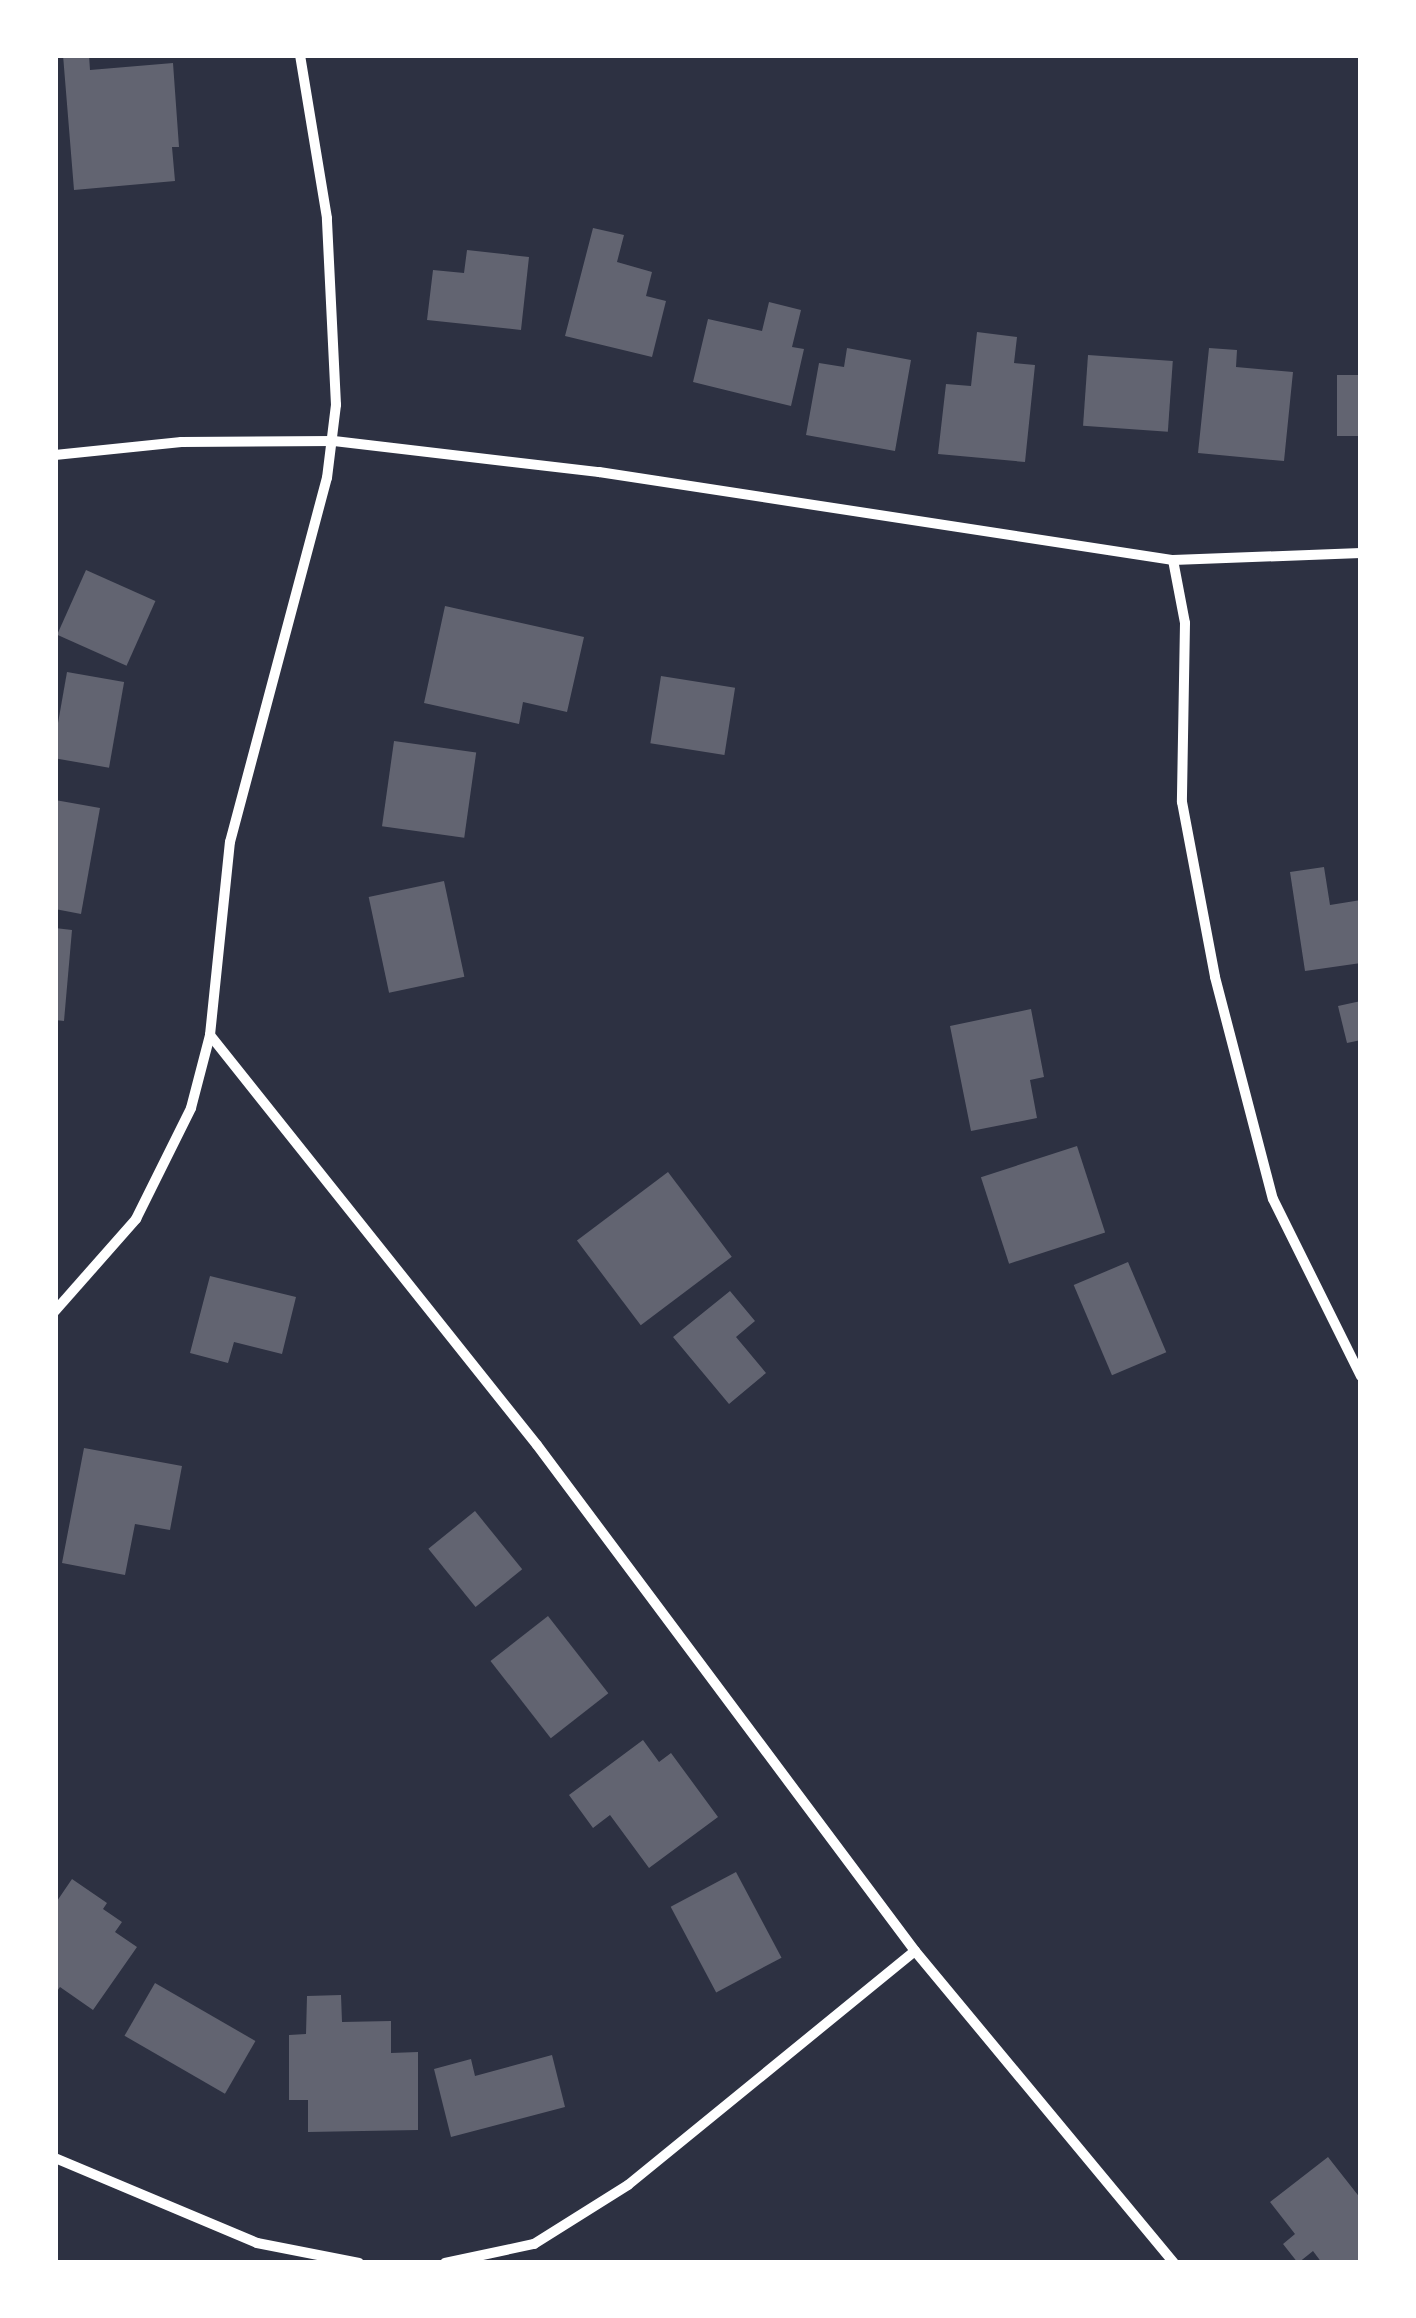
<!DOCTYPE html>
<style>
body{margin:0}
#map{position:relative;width:1416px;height:2318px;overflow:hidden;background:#2d3142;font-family:"Roboto Condensed",sans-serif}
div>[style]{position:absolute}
.building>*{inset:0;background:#626471;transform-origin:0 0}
.minor>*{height:10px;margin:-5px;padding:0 5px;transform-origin:5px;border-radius:5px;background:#fff}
span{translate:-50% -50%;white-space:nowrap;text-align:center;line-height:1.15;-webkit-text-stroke:10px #fff;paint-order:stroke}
.frame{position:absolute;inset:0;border:58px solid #fff;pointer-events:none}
</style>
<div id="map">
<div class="building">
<i style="clip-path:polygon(63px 55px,89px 55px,90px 70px,173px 63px,179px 147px,172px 147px,175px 181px,74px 190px)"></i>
<i style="clip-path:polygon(593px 228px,624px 235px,617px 262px,652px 272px,646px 296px,666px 301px,652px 357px,565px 336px)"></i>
<i style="clip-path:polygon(467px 250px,529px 257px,521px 330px,427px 320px,433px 270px,464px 273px)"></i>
<i style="clip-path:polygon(769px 302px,801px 310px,792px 347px,804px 349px,791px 406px,693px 382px,708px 319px,762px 331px)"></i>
<i style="clip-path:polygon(977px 332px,1017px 337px,1014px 363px,1035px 365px,1025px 462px,938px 454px,946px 384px,971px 386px)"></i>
<i style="clip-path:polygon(847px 348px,911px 360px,895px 451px,806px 435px,819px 363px,844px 367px)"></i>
<i style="clip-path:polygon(1209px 348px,1237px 350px,1236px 367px,1293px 372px,1284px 461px,1198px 453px)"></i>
<i style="left:1088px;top:355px;width:85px;height:71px;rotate:4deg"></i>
<i style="left:1361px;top:375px;width:61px;height:24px;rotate:90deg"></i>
<i style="left:86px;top:570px;width:76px;height:71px;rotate:24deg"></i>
<i style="clip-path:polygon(445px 606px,584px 637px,567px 712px,523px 702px,519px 724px,424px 703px)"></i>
<i style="left:67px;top:672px;width:58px;height:87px;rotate:10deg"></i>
<i style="left:661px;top:676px;width:75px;height:68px;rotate:9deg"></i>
<i style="left:394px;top:741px;width:83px;height:86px;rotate:8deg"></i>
<i style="clip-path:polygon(55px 800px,100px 808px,81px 914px,55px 909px)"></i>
<i style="clip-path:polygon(1324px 867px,1330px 905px,1361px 900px,1361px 963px,1305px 971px,1290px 872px)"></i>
<i style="left:444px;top:881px;width:98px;height:77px;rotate:78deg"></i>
<i style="clip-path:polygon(55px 928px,72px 930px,64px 1021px,55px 1020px)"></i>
<i style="clip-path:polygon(1361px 1001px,1361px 1040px,1347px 1043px,1338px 1006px)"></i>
<i style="clip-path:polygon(1031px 1009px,1044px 1077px,1030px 1080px,1037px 1118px,971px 1131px,950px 1026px)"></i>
<i style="left:1077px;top:1146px;width:91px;height:101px;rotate:72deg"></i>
<i style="left:668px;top:1172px;width:106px;height:114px;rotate:53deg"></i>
<i style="left:1128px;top:1262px;width:98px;height:59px;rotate:67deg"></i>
<i style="clip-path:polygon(210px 1276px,296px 1297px,282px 1354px,234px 1342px,228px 1363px,190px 1353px)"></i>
<i style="clip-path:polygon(730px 1291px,755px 1321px,736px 1337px,766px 1373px,729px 1404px,673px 1337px)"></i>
<i style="clip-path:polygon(84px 1448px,182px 1466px,170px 1530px,135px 1524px,125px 1575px,62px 1563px)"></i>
<i style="left:475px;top:1511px;width:75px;height:60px;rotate:51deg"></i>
<i style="left:548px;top:1616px;width:98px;height:73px;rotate:52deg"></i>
<i style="clip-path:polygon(643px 1740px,659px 1762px,671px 1753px,718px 1817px,649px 1868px,610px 1815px,593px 1828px,569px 1795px)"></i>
<i style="left:736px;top:1872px;width:97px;height:74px;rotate:62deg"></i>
<i style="clip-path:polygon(72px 1879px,107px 1903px,103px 1909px,122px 1922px,115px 1932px,137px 1947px,93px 2010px,60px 1987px,55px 1994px,55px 1904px)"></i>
<i style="left:155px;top:1983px;width:116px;height:61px;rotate:30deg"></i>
<i style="clip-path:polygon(341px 1995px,342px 2022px,391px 2021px,391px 2053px,418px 2052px,418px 2130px,308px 2132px,308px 2100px,289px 2100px,289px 2035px,306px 2034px,307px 1996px)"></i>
<i style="clip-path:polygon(552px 2055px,565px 2107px,451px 2137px,434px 2069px,471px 2059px,475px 2076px)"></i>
<i style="clip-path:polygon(1328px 2157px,1361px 2199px,1361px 2263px,1322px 2263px,1313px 2251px,1298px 2263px,1283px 2244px,1295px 2234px,1270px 2202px)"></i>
</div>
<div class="minor">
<i style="left:55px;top:455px;width:127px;rotate:-5.9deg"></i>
<i style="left:181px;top:442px;width:153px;rotate:-0.4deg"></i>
<i style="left:334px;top:441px;width:267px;rotate:6.7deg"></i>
<i style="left:599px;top:472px;width:581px;rotate:8.72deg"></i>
<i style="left:1173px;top:560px;width:188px;rotate:-2.1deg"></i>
<i style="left:1173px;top:560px;width:64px;rotate:79.2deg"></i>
<i style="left:1185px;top:623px;width:179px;rotate:91deg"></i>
<i style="left:1182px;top:802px;width:178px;rotate:79.3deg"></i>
<i style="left:1215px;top:977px;width:229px;rotate:75.4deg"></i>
<i style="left:1273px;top:1199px;width:198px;rotate:63.6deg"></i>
<i style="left:210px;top:1035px;width:524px;rotate:51.43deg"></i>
<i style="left:537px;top:1445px;width:632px;rotate:53.24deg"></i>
<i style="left:915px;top:1951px;width:405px;rotate:50.3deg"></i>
<i style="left:55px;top:1311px;width:123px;rotate:-48.6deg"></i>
<i style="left:136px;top:1219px;width:124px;rotate:-63.6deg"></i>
<i style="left:191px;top:1108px;width:75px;rotate:-75.4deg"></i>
<i style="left:210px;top:1035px;width:194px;rotate:-84.1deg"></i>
<i style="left:230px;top:842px;width:377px;rotate:-75.1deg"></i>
<i style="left:327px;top:478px;width:74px;rotate:-83deg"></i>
<i style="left:336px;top:405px;width:187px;rotate:-92.8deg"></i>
<i style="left:327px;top:218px;width:165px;rotate:-99.4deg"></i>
<i style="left:55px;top:2158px;width:219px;rotate:22.8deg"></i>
<i style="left:257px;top:2243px;width:104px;rotate:11.1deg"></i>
<i style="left:445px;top:2263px;width:91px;rotate:-12.1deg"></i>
<i style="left:534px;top:2244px;width:111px;rotate:-32.1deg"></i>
<i style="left:628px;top:2185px;width:370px;rotate:-39.2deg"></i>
</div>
<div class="frame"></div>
</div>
